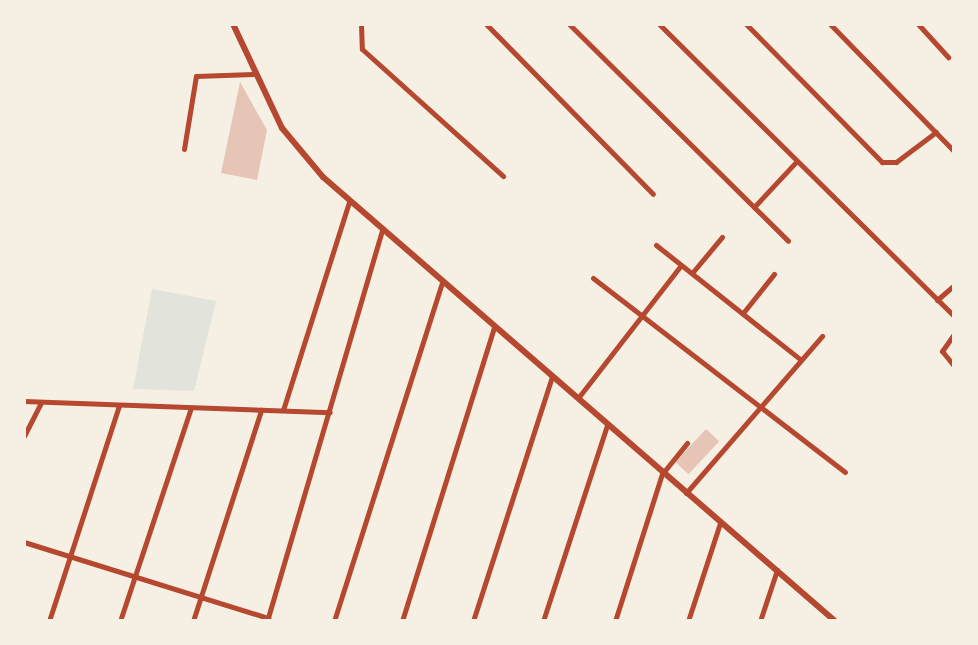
<!DOCTYPE html>
<style>
body{margin:0}
#map{position:relative;width:978px;height:645px;overflow:hidden;background:#f6efe4;font-family:Lato,sans-serif}
div>[style]{position:absolute}
.green>*{inset:0;background:#e2e4dc}
.building>*{inset:0;background:#e6c5b7;transform-origin:0 0}
.minor>*{height:5px;margin:-2.5px;padding:0 2.5px;transform-origin:2.5px;border-radius:2.5px;background:#b5482f}
.tertiary>*{height:6px;margin:-3px;padding:0 3px;transform-origin:3px;border-radius:3px;background:#b5482f}
span{translate:-50% -50%;white-space:nowrap;text-align:center;line-height:1.15;-webkit-text-stroke:7px #f6efe4;paint-order:stroke}
.frame{position:absolute;inset:0;border:26px solid #f6efe4;pointer-events:none}
</style>
<div id="map">
<div class="green">
<i style="clip-path:polygon(152px 289px,216px 301px,194px 391px,133px 389px)"></i>
</div>
<div class="building">
<i style="clip-path:polygon(240px 82px,267px 130px,257px 180px,221px 173px)"></i>
<i style="left:706px;top:429px;width:18px;height:45px;rotate:43deg"></i>
</div>
<div class="minor">
<i style="left:361px;top:24px;width:25px;rotate:88deg"></i>
<i style="left:362px;top:49px;width:190px;rotate:42deg"></i>
<i style="left:486px;top:24px;width:238px;rotate:45.5deg"></i>
<i style="left:569px;top:24px;width:308px;rotate:44.7deg"></i>
<i style="left:659px;top:24px;width:415px;rotate:44.7deg"></i>
<i style="left:746px;top:24px;width:194px;rotate:45.4deg"></i>
<i style="left:882px;top:162px;width:14px"></i>
<i style="left:896px;top:162px;width:50px;rotate:-36.9deg"></i>
<i style="left:830px;top:24px;width:177px;rotate:45.7deg"></i>
<i style="left:918px;top:24px;width:45px;rotate:47.7deg"></i>
<i style="left:184px;top:149px;width:74px;rotate:-80.7deg"></i>
<i style="left:196px;top:76px;width:57px;rotate:-2deg"></i>
<i style="left:754px;top:207px;width:62px;rotate:-47deg"></i>
<i style="left:656px;top:245px;width:185px;rotate:38.4deg"></i>
<i style="left:692px;top:273px;width:47px;rotate:-50.2deg"></i>
<i style="left:593px;top:278px;width:318px;rotate:37.6deg"></i>
<i style="left:937px;top:300px;width:23px;rotate:-41deg"></i>
<i style="left:743px;top:313px;width:50px;rotate:-51.5deg"></i>
<i style="left:954px;top:334px;width:21px;rotate:125deg"></i>
<i style="left:942px;top:351px;width:19px;rotate:51deg"></i>
<i style="left:578px;top:398px;width:168px;rotate:-52.2deg"></i>
<i style="left:24px;top:401px;width:306px;rotate:2.1deg"></i>
<i style="left:283px;top:410px;width:218px;rotate:-72.4deg"></i>
<i style="left:24px;top:436px;width:38px;rotate:-63deg"></i>
<i style="left:686px;top:493px;width:208px;rotate:-49.1deg"></i>
<i style="left:24px;top:542px;width:256px;rotate:17.3deg"></i>
<i style="left:49px;top:621px;width:226px;rotate:-72deg"></i>
<i style="left:120px;top:621px;width:225px;rotate:-71.6deg"></i>
<i style="left:193px;top:621px;width:222px;rotate:-72.1deg"></i>
<i style="left:267px;top:621px;width:408px;rotate:-73.6deg"></i>
<i style="left:334px;top:621px;width:355px;rotate:-72.3deg"></i>
<i style="left:402px;top:621px;width:308px;rotate:-72.6deg"></i>
<i style="left:473px;top:621px;width:257px;rotate:-72.1deg"></i>
<i style="left:543px;top:621px;width:206px;rotate:-71.9deg"></i>
<i style="left:615px;top:621px;width:154px;rotate:-72.3deg"></i>
<i style="left:662px;top:474px;width:40px;rotate:-51deg"></i>
<i style="left:688px;top:621px;width:103px;rotate:-71.9deg"></i>
<i style="left:760px;top:621px;width:54px;rotate:-71.6deg"></i>
</div>
<div class="tertiary">
<i style="left:233px;top:24px;width:115px;rotate:64.8deg"></i>
<i style="left:282px;top:128px;width:64px;rotate:50.1deg"></i>
<i style="left:323px;top:177px;width:678px;rotate:40.93deg"></i>
</div>
<div class="frame"></div>
</div>
